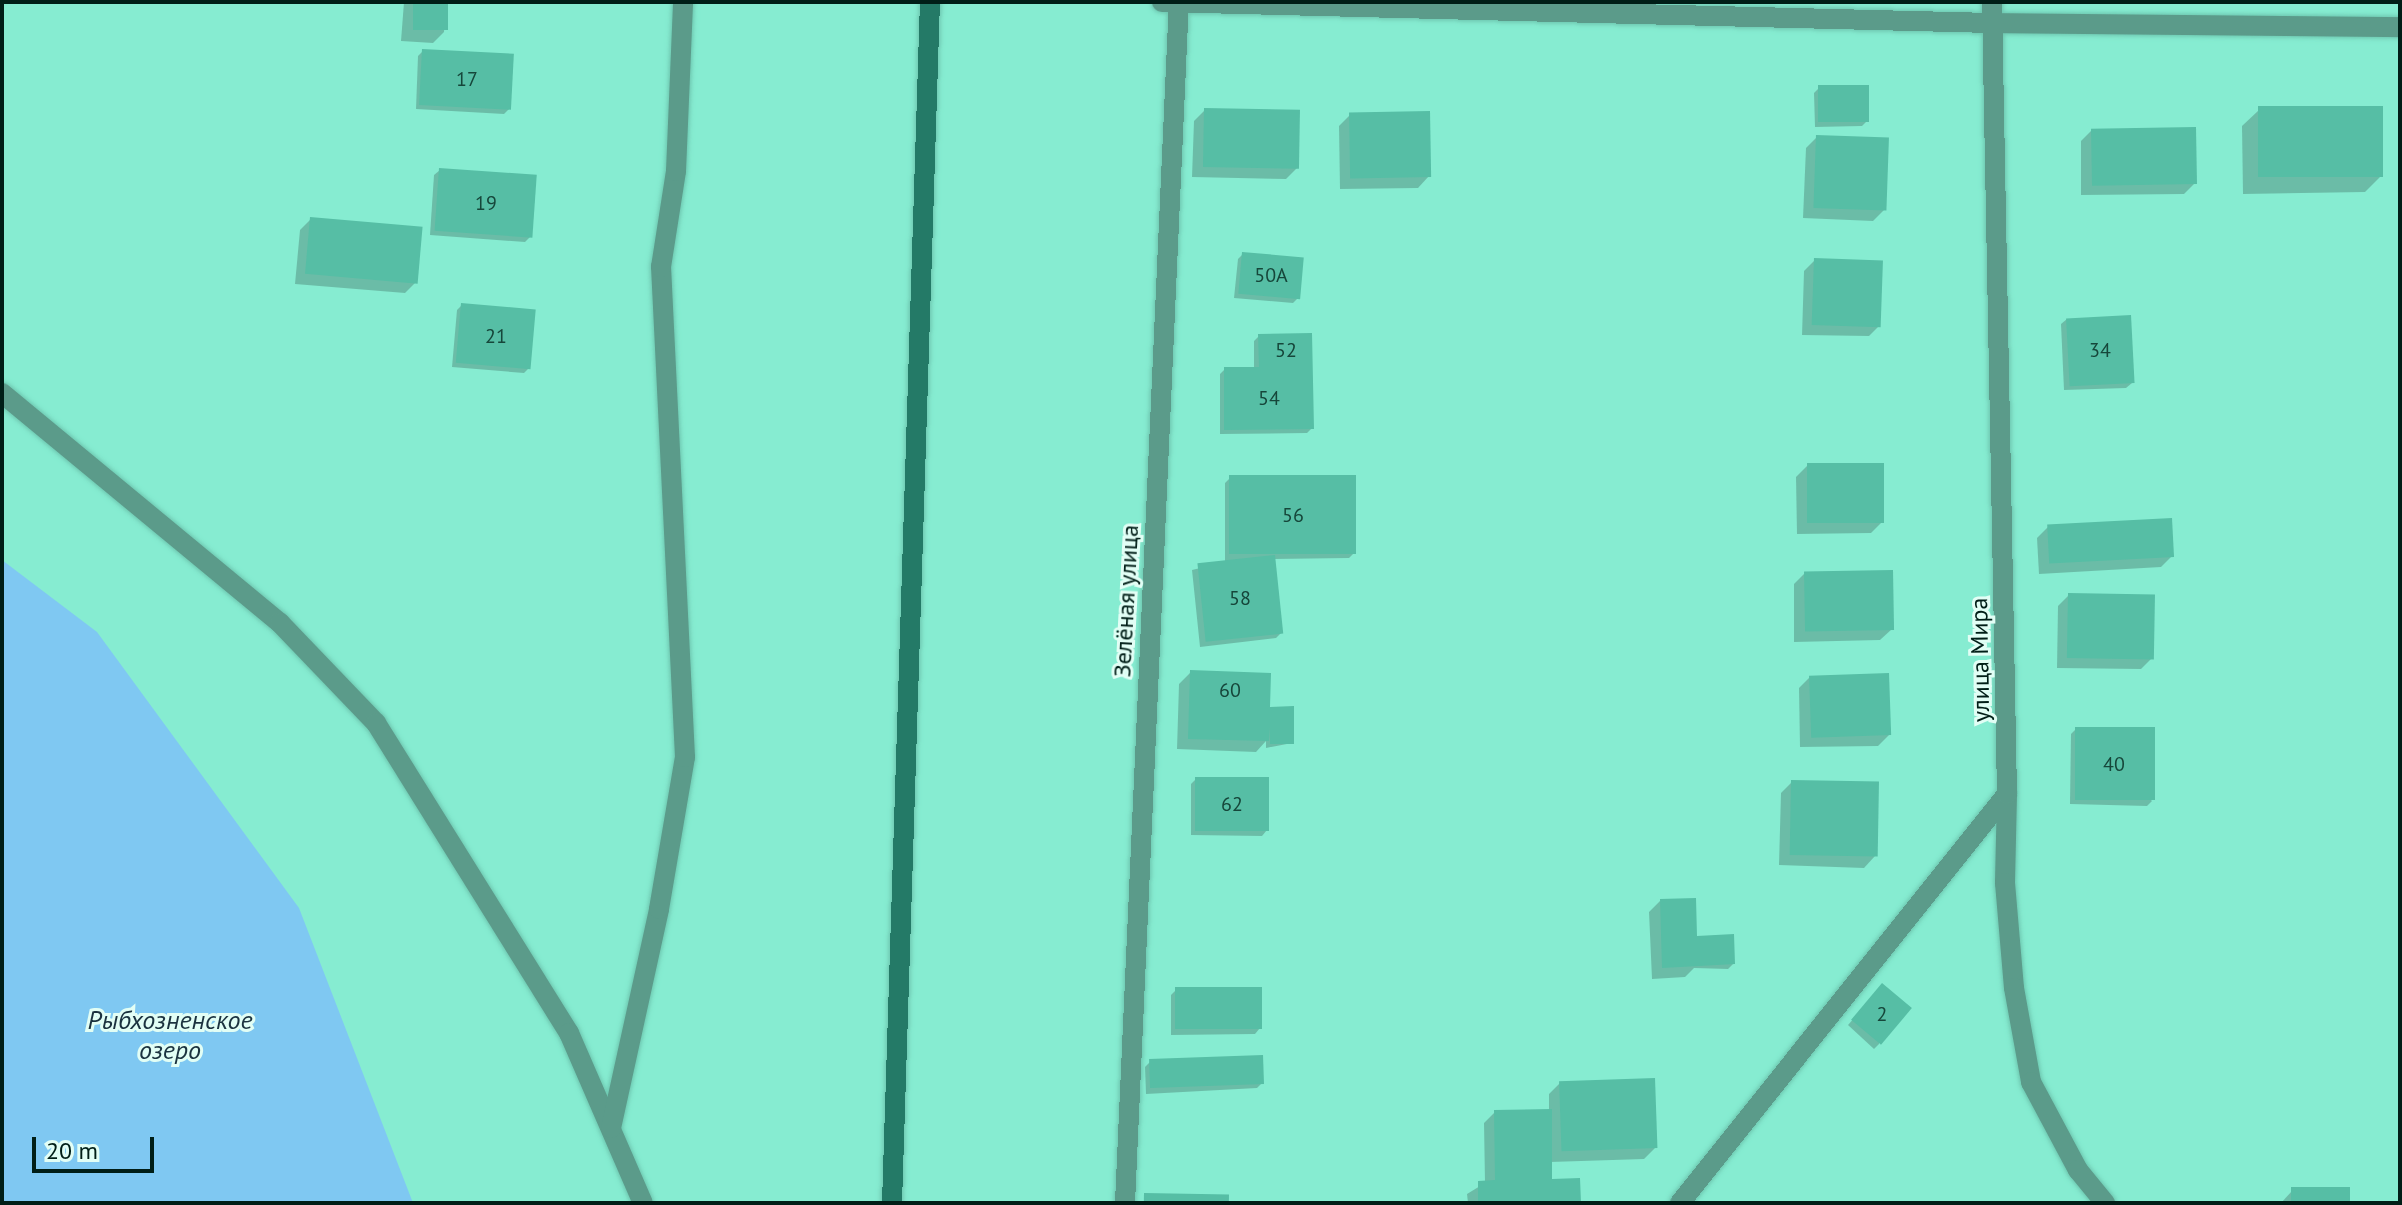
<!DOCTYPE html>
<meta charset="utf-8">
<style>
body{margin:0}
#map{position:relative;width:2402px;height:1205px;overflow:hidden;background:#86ecd1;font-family:"PT Sans",sans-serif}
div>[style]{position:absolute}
.water>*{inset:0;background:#7fc8f2}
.shadow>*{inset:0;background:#0003}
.building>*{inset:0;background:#56bea5;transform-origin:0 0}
.roads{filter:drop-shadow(0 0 2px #6ec7b0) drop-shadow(0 0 2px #6ec7b0)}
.street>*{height:20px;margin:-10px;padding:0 10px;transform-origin:10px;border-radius:10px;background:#5b9b8a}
.secondary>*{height:20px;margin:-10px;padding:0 10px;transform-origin:10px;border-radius:10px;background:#247a67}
span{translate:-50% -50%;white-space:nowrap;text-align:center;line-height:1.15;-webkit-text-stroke:6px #e2fef5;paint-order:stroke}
.number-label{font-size:20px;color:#16463a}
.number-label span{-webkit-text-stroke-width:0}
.street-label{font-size:24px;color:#001e17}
.water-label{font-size:26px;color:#1b323f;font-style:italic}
.frame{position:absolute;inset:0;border:4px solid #001e17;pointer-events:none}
.scale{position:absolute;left:32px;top:1137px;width:122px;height:36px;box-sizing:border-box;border:4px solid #001e17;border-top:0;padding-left:10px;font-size:24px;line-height:28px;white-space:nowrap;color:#001e17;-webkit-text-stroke:6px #e2fef5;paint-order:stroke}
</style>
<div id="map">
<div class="water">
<i style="clip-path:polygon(2px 560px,97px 632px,299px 908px,413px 1203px,2px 1203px)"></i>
</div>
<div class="shadow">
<i style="clip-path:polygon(404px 2px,446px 2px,444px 32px,433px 43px,401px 41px)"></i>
<i style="clip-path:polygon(423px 51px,509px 109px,504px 114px,416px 109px,418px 56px)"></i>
<i style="clip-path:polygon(1819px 88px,1867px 121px,1862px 126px,1815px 127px,1814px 93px)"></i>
<i style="clip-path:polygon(1205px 110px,1297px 168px,1286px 179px,1192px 177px,1194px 121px)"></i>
<i style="clip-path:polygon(2259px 110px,2381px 176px,2365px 192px,2243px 194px,2242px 126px)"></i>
<i style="clip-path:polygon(1350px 115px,1429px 176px,1418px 188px,1340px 189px,1339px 126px)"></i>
<i style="clip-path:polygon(2092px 130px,2195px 183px,2184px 194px,2081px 195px,2081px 141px)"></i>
<i style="clip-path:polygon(1817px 137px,1884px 210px,1873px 221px,1803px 218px,1806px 148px)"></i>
<i style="clip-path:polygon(440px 170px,530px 237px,525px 242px,430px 235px,434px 175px)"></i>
<i style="clip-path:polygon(311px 219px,416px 282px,405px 293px,295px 284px,300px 230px)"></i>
<i style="clip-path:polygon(1243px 254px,1298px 298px,1293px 303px,1234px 298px,1238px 259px)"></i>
<i style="clip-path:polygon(1815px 260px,1880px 325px,1869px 336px,1802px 335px,1804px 271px)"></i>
<i style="clip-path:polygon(462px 305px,529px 368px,524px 373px,452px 367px,457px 310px)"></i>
<i style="clip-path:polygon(2067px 319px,2132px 383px,2126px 388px,2064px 390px,2061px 324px)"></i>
<i style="clip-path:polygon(1259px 336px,1312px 428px,1307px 433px,1220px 434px,1220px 374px,1225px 369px,1254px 369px,1254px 341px)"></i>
<i style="clip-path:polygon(1807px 466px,1882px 522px,1871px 533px,1797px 534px,1796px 477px)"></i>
<i style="clip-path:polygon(1230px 478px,1354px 553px,1349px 558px,1273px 559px,1281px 633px,1276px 638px,1200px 647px,1192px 570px,1225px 562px,1225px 483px)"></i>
<i style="clip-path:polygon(2048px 527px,2172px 556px,2161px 567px,2039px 574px,2037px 538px)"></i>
<i style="clip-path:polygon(1805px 573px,1892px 629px,1880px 640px,1794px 642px,1794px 584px)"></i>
<i style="clip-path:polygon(2069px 595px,2152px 658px,2141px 669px,2057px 668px,2058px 606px)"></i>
<i style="clip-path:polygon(1190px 673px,1268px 712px,1292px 743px,1266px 748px,1266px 741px,1256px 752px,1177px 749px,1179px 684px)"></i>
<i style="clip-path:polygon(1810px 677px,1889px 735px,1878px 746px,1800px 747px,1799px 688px)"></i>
<i style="clip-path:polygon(2076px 729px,2152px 801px,2147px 806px,2070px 804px,2071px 734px)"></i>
<i style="clip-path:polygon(1196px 779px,1267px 830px,1262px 836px,1191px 835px,1191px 784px)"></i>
<i style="clip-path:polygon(1792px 782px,1875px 856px,1864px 868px,1779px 865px,1781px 793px)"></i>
<i style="clip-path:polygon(1660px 901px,1695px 938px,1733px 964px,1728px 969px,1694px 968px,1685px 977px,1652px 979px,1649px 912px)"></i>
<i style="clip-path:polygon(1176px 990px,1260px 1028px,1255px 1034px,1171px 1035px,1171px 995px)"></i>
<i style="clip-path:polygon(1878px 991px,1879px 1044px,1874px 1049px,1848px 1025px)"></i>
<i style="clip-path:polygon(1150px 1062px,1262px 1083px,1257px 1088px,1146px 1094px,1145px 1067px)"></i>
<i style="clip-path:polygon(1560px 1083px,1655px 1148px,1644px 1159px,1550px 1162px,1551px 1181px,1579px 1203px,1468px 1203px,1467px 1194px,1485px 1183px,1484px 1123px,1495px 1112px,1549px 1111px,1549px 1094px)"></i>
<i style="clip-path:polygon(2292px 1191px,2348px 1203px,2281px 1203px)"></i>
</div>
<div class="building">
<i style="left:413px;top:2px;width:35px;height:28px"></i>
<i style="left:422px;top:49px;width:92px;height:56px;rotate:3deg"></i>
<i style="left:1869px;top:85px;width:37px;height:51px;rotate:90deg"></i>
<i style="left:2383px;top:106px;width:71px;height:125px;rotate:90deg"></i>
<i style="left:1204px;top:108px;width:96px;height:59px;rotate:1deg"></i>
<i style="left:1430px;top:111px;width:66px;height:81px;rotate:89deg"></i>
<i style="left:2196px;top:127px;width:57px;height:105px;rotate:89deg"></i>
<i style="left:1816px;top:135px;width:73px;height:73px;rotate:2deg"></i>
<i style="left:439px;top:168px;width:98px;height:63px;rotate:4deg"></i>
<i style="left:310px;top:217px;width:113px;height:57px;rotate:5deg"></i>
<i style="left:1242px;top:252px;width:62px;height:42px;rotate:5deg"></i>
<i style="left:1814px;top:258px;width:69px;height:67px;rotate:2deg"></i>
<i style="left:461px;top:303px;width:75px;height:60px;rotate:5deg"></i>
<i style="left:2131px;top:315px;width:68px;height:65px;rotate:87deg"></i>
<i style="clip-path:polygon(1312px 333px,1314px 429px,1224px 430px,1224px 367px,1259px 367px,1258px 334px)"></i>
<i style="left:1884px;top:463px;width:60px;height:77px;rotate:90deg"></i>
<i style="left:1356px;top:475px;width:79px;height:127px;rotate:90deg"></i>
<i style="left:2172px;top:518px;width:39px;height:125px;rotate:87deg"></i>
<i style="left:1275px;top:555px;width:79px;height:78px;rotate:84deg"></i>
<i style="left:1893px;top:570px;width:60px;height:89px;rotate:89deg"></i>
<i style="left:2068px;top:593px;width:87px;height:65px;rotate:1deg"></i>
<i style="clip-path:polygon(1190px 670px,1271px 673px,1270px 707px,1294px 706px,1294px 744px,1270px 744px,1270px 727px,1269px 741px,1188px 739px)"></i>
<i style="left:1889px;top:673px;width:62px;height:80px;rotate:88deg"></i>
<i style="left:2075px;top:727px;width:80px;height:73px"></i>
<i style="left:1195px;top:777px;width:74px;height:54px"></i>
<i style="left:1791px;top:780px;width:88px;height:75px;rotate:1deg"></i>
<i style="clip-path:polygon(1696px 898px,1697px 936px,1734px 934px,1735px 964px,1662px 968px,1660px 899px)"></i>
<i style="left:1882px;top:983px;width:39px;height:48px;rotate:40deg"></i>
<i style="left:1262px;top:987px;width:42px;height:87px;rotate:90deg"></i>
<i style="left:1263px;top:1055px;width:29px;height:114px;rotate:88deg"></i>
<i style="left:1655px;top:1078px;width:70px;height:96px;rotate:88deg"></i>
<i style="clip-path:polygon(1552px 1109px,1552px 1179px,1580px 1178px,1581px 1203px,1478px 1203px,1478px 1181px,1495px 1180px,1494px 1110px)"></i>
<i style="left:2350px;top:1187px;width:16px;height:59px;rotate:90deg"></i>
<i style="left:1144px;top:1193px;width:85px;height:10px;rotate:1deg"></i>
</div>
<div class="roads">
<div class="street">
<i style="left:1162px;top:2px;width:831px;rotate:1.45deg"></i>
<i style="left:1993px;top:23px;width:407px;rotate:0.6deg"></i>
<i style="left:2px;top:393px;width:361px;rotate:39.6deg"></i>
<i style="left:280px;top:623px;width:139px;rotate:46.2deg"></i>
<i style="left:376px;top:723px;width:365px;rotate:58.1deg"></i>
<i style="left:569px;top:1033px;width:185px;rotate:66.5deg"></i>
<i style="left:2007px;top:794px;width:89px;rotate:91.3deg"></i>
<i style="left:2005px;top:883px;width:105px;rotate:85.1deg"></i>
<i style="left:2014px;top:988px;width:96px;rotate:79.7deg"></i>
<i style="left:2031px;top:1082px;width:100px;rotate:61.9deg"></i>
<i style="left:2078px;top:1170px;width:43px;rotate:50.7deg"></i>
<i style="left:611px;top:1128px;width:224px;rotate:-77.6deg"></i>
<i style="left:659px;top:909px;width:154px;rotate:-80.3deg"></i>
<i style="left:685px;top:757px;width:491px;rotate:-92.8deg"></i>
<i style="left:661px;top:267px;width:97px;rotate:-81.1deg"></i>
<i style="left:676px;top:171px;width:169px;rotate:-87.6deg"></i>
<i style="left:1125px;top:1203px;width:1202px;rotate:-87.43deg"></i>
<i style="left:1680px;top:1203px;width:524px;rotate:-51.36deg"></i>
<i style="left:2007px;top:794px;width:792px;rotate:-91.09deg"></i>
</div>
<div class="secondary">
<i style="left:892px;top:1203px;width:1202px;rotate:-88.19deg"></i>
</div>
</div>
<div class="number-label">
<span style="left:467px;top:79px">17</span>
<span style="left:486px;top:203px">19</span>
<span style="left:1271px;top:275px">50А</span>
<span style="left:496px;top:336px">21</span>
<span style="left:1286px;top:350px">52</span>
<span style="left:2100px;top:350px">34</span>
<span style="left:1269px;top:398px">54</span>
<span style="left:1293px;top:515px">56</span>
<span style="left:1240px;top:598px">58</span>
<span style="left:1230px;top:690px">60</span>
<span style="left:2114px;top:764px">40</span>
<span style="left:1232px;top:804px">62</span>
<span style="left:1882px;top:1014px">2</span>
</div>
<div class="street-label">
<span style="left:1126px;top:601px;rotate:-87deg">Зелёная улица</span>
<span style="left:1980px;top:660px;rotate:-91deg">улица Мира</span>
</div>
<div class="water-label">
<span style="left:170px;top:1035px">Рыбхозненское<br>озеро</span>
</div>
<div class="frame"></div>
<div class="scale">20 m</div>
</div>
